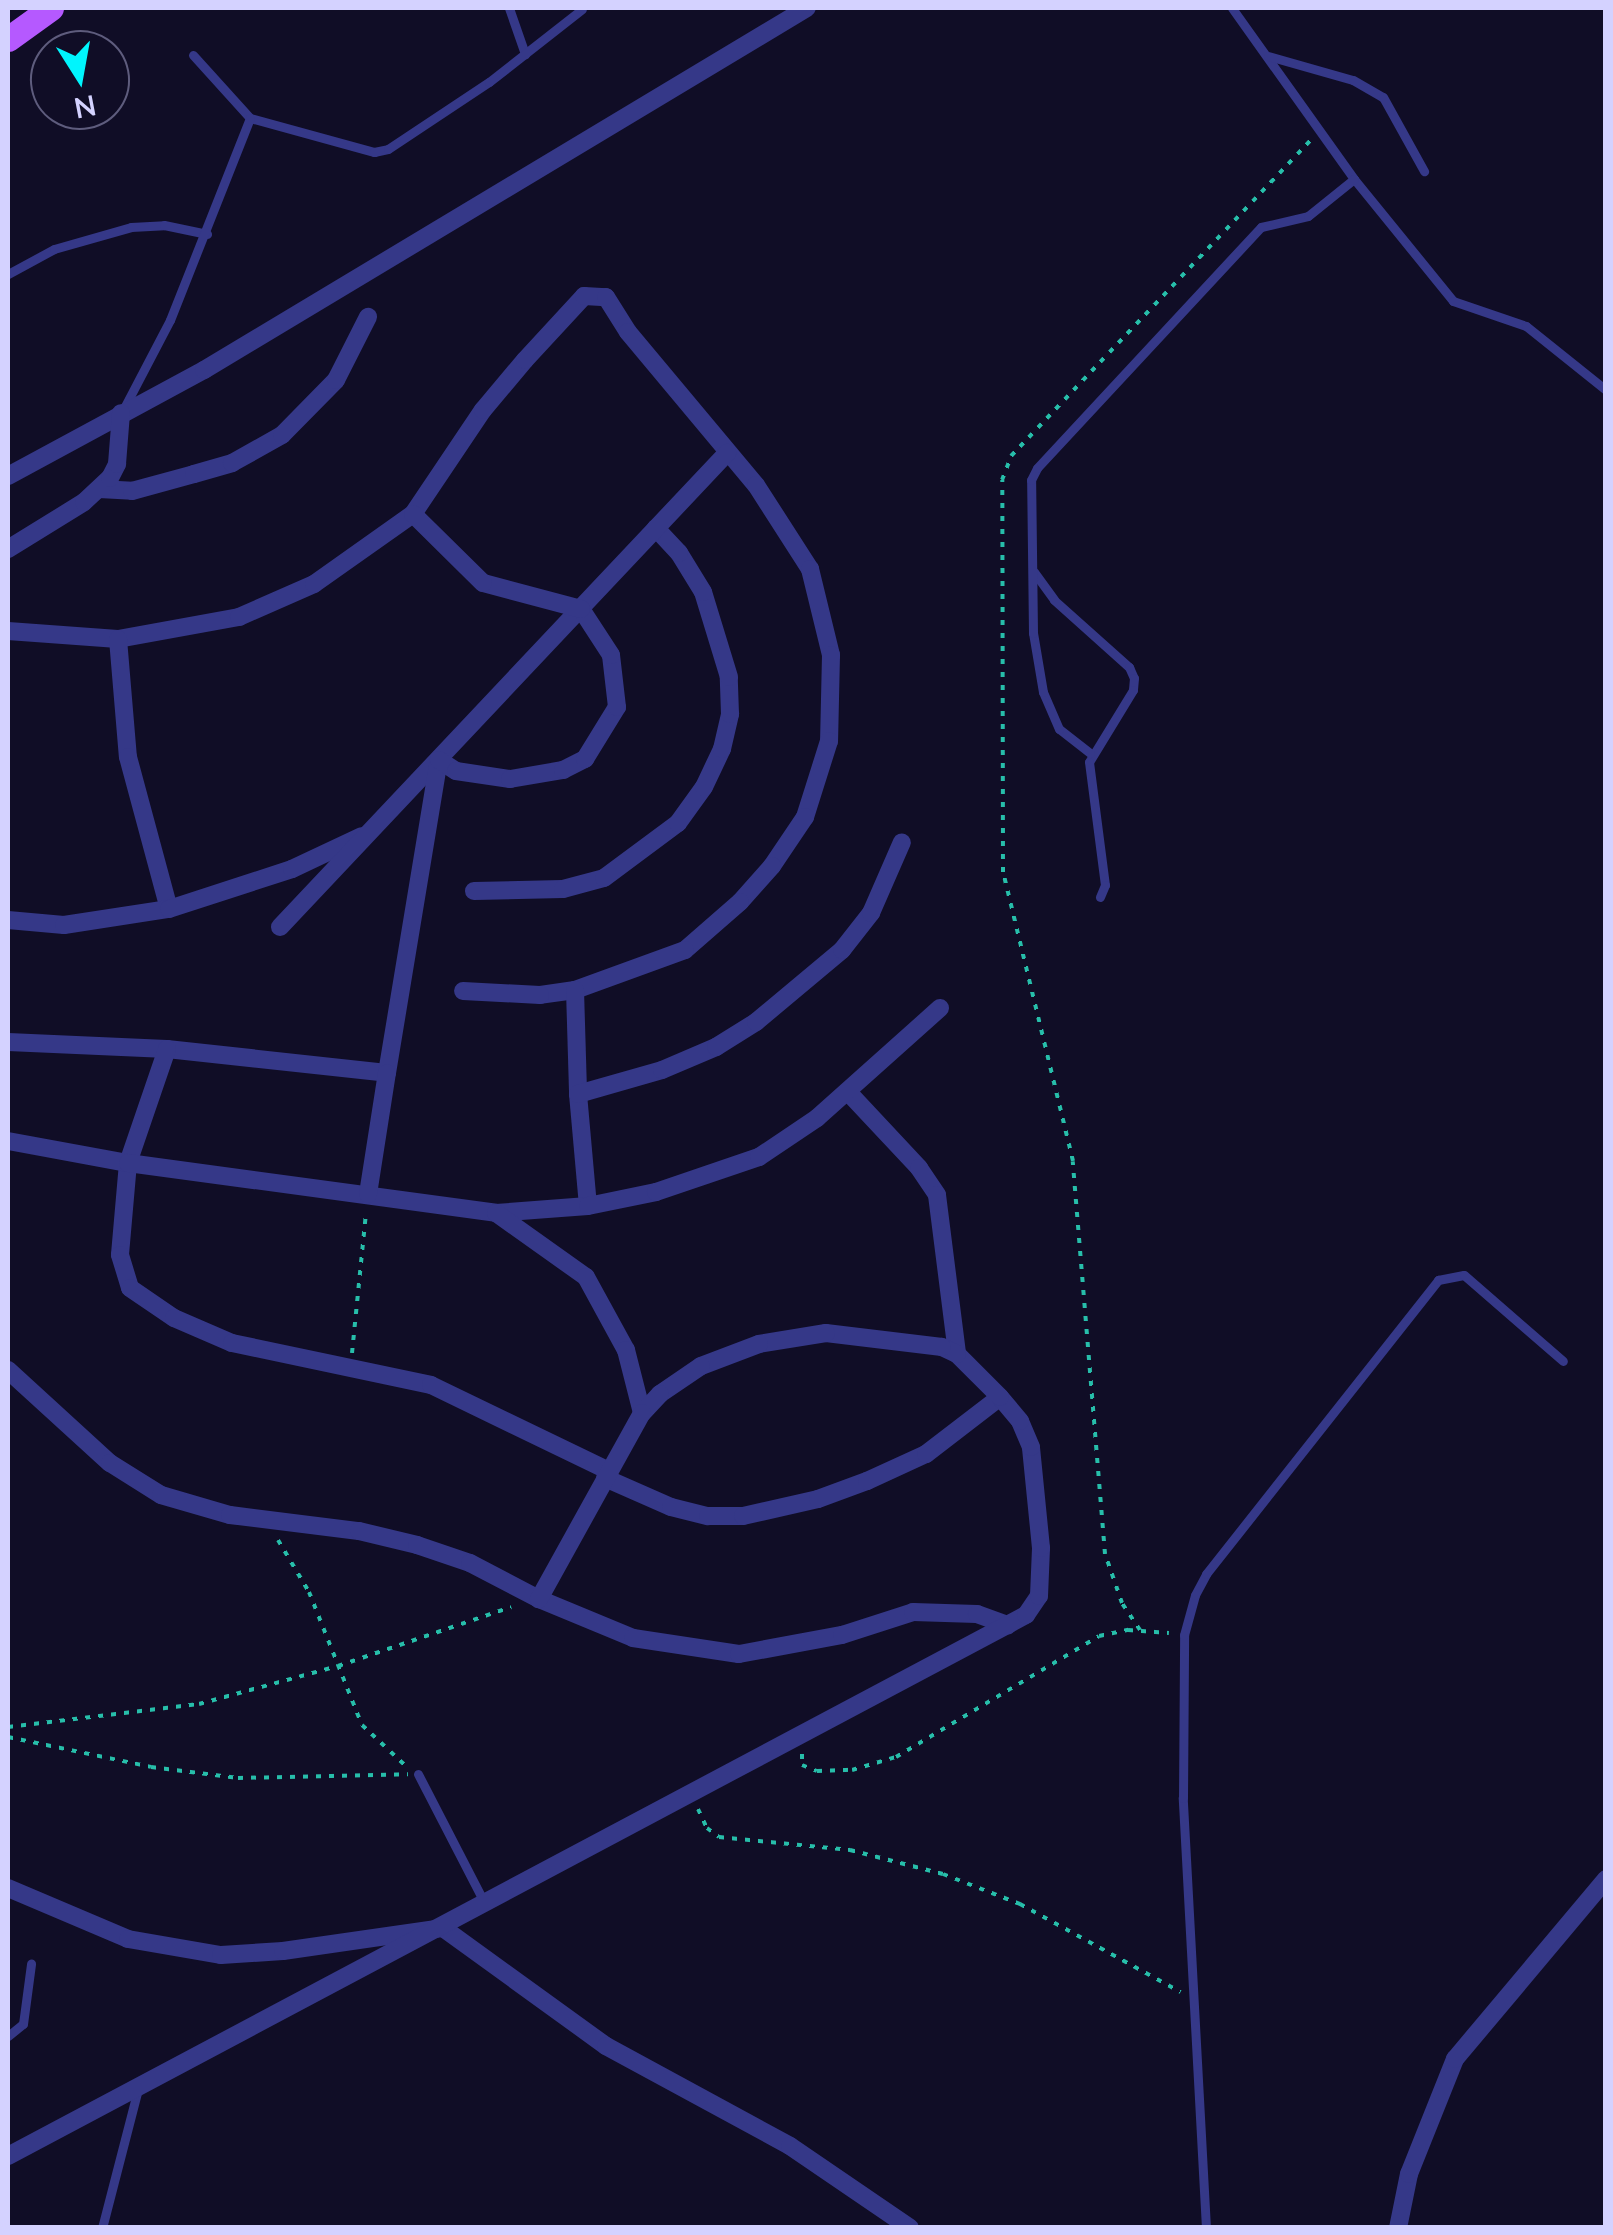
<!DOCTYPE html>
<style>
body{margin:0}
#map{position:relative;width:1613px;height:2235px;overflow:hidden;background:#100d26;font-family:Lato,sans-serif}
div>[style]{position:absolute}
.path>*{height:4px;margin-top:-2px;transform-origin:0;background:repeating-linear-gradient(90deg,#27beaa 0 5px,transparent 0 13px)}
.service>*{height:9px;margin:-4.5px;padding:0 4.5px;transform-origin:4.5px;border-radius:4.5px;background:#353888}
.minor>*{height:18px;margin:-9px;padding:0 9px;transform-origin:9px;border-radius:9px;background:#353888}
.primary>*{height:25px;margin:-12.5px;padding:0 12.5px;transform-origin:12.5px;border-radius:12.5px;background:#b559ff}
span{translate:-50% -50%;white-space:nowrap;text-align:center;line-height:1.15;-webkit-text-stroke:9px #100d26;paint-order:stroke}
.frame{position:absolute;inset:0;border:10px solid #d4d2ff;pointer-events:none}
.north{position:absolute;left:30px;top:30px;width:100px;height:100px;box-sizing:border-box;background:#100d26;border:2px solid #5e5c7d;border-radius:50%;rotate:169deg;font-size:28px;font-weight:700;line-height:40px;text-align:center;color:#d4d2ff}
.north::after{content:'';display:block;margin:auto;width:35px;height:45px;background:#00f5fd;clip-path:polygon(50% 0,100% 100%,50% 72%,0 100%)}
</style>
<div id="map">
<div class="path">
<i style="left:352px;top:1353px;width:141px;rotate:-84.3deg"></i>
<i style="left:278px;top:1540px;width:61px;rotate:59.2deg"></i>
<i style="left:309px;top:1592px;width:143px;rotate:68.3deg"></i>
<i style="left:362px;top:1725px;width:64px;rotate:43.1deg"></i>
<i style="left:1140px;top:1630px;width:32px;rotate:-124deg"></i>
<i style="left:1122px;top:1603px;width:52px;rotate:-109.1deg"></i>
<i style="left:1105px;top:1554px;width:394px;rotate:-94.7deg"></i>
<i style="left:1073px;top:1161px;width:297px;rotate:-103.6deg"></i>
<i style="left:1003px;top:872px;width:392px;rotate:-90.1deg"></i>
<i style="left:1002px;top:480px;width:26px;rotate:-69deg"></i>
<i style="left:1011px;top:456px;width:436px;rotate:-46.5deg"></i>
<i style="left:8px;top:1727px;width:192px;rotate:-6.9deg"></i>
<i style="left:199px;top:1704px;width:144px;rotate:-15.3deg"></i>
<i style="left:338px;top:1666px;width:183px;rotate:-18.8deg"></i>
<i style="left:8px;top:1737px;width:146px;rotate:11.8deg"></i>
<i style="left:151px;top:1767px;width:88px;rotate:7.2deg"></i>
<i style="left:238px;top:1778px;width:170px;rotate:-1.3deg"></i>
<i style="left:802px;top:1754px;width:11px;rotate:90deg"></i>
<i style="left:802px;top:1765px;width:16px;rotate:22deg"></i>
<i style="left:817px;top:1771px;width:35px;rotate:-2deg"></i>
<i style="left:852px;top:1770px;width:46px;rotate:-16.5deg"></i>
<i style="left:896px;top:1757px;width:236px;rotate:-30.8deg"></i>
<i style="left:1099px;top:1636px;width:30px;rotate:-12deg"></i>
<i style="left:1128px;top:1630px;width:41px;rotate:4.2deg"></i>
<i style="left:698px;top:1809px;width:21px;rotate:65deg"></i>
<i style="left:707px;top:1828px;width:15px;rotate:37deg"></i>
<i style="left:719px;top:1837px;width:132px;rotate:5.7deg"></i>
<i style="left:850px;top:1850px;width:96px;rotate:14.5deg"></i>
<i style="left:943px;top:1874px;width:83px;rotate:21.3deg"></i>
<i style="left:1020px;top:1904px;width:183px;rotate:28.7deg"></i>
</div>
<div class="service">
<i style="left:509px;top:8px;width:49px;rotate:70.8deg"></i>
<i style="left:1232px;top:8px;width:210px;rotate:54.5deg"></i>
<i style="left:1354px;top:179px;width:157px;rotate:50.9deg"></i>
<i style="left:1453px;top:301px;width:77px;rotate:18.9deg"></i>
<i style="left:1526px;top:326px;width:102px;rotate:38.7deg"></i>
<i style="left:193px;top:55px;width:85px;rotate:47.9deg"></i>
<i style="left:250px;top:118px;width:129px;rotate:15.3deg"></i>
<i style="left:374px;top:152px;width:14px;rotate:-12deg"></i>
<i style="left:388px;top:149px;width:121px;rotate:-33.6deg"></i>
<i style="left:489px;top:82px;width:118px;rotate:-38.1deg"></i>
<i style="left:1268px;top:56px;width:88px;rotate:15.8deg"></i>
<i style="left:1353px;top:80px;width:34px;rotate:30deg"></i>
<i style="left:1383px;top:97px;width:85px;rotate:61deg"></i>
<i style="left:8px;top:274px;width:52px;rotate:-28.5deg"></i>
<i style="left:54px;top:249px;width:80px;rotate:-15.9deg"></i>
<i style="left:131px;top:227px;width:33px;rotate:-3deg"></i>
<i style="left:164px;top:225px;width:44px;rotate:11.8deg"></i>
<i style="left:124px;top:408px;width:99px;rotate:-62.4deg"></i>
<i style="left:170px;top:320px;width:217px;rotate:-68.4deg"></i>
<i style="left:1034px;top:572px;width:34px;rotate:54deg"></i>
<i style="left:1054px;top:600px;width:101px;rotate:41.8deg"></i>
<i style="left:1129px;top:667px;width:12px;rotate:66deg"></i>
<i style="left:1134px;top:678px;width:12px;rotate:95deg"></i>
<i style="left:1133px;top:690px;width:84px;rotate:121.4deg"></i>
<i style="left:1089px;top:762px;width:124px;rotate:82.6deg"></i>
<i style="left:1105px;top:885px;width:13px;rotate:113deg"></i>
<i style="left:1090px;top:753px;width:39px;rotate:-142deg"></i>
<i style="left:1059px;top:729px;width:40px;rotate:-113.4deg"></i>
<i style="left:1043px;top:692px;width:60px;rotate:-99.6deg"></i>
<i style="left:1033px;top:633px;width:153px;rotate:-90.7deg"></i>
<i style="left:1031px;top:480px;width:13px;rotate:-63deg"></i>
<i style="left:1037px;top:468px;width:329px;rotate:-47.1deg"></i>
<i style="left:1261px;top:227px;width:48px;rotate:-13.2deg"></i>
<i style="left:1308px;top:216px;width:59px;rotate:-38.8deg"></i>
<i style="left:418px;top:1774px;width:144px;rotate:62.7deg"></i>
<i style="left:8px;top:2036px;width:19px;rotate:-39deg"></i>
<i style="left:23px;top:2024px;width:61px;rotate:-82.4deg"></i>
<i style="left:102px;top:2228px;width:144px;rotate:-75.5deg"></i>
<i style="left:1206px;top:2228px;width:431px;rotate:-93.1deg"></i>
<i style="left:1183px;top:1798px;width:163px;rotate:-89.6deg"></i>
<i style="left:1184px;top:1635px;width:41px;rotate:-74.6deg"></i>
<i style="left:1195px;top:1595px;width:24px;rotate:-62deg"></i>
<i style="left:1206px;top:1574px;width:375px;rotate:-51.7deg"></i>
<i style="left:1438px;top:1280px;width:26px;rotate:-11deg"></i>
<i style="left:1464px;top:1275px;width:131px;rotate:41deg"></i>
</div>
<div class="minor">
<i style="left:8px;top:476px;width:223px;rotate:-28.4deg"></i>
<i style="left:204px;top:370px;width:703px;rotate:-30.98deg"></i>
<i style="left:99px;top:489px;width:33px;rotate:3deg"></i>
<i style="left:132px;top:491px;width:64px;rotate:-15.3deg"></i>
<i style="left:194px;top:474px;width:40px;rotate:-16deg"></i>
<i style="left:232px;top:463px;width:57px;rotate:-29.2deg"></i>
<i style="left:282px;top:435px;width:77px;rotate:-45.5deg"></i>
<i style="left:336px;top:380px;width:71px;rotate:-63.1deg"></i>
<i style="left:8px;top:549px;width:89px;rotate:-31.7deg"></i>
<i style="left:84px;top:502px;width:35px;rotate:-43deg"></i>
<i style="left:110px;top:478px;width:16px;rotate:-63deg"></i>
<i style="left:117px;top:464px;width:51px;rotate:-85.5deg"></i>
<i style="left:8px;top:631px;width:110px;rotate:4.2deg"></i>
<i style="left:118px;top:639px;width:123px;rotate:-10.3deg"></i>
<i style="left:239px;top:617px;width:82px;rotate:-23.7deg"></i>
<i style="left:314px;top:584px;width:121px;rotate:-35.3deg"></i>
<i style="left:413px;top:514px;width:125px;rotate:-56.1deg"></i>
<i style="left:483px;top:410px;width:65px;rotate:-50deg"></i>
<i style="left:525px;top:360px;width:87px;rotate:-47.3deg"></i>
<i style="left:584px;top:296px;width:22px;rotate:3deg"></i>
<i style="left:606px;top:297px;width:41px;rotate:57.8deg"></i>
<i style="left:628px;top:332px;width:199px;rotate:50.1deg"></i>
<i style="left:756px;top:485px;width:100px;rotate:57.3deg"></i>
<i style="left:810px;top:569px;width:89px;rotate:76.3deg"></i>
<i style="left:831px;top:655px;width:86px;rotate:91.3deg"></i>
<i style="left:829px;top:741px;width:80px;rotate:107.5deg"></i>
<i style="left:805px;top:817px;width:59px;rotate:124deg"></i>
<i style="left:772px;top:866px;width:48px;rotate:131.6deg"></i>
<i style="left:740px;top:902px;width:73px;rotate:138.9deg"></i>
<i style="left:685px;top:950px;width:117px;rotate:160deg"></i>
<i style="left:575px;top:990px;width:35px;rotate:172deg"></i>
<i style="left:540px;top:995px;width:77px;rotate:-177deg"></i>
<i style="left:118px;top:639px;width:118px;rotate:85.2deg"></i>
<i style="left:128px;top:757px;width:157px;rotate:74.9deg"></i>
<i style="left:474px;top:891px;width:89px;rotate:-1.3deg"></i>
<i style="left:563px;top:889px;width:42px;rotate:-15deg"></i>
<i style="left:604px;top:878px;width:92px;rotate:-36.6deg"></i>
<i style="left:678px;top:823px;width:44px;rotate:-54.2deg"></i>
<i style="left:704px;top:787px;width:42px;rotate:-64.7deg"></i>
<i style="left:722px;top:749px;width:36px;rotate:-77deg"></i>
<i style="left:730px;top:714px;width:37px;rotate:-92deg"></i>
<i style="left:729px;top:677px;width:89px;rotate:-107deg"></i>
<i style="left:703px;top:592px;width:46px;rotate:-121.6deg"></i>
<i style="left:679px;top:553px;width:34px;rotate:-133deg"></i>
<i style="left:8px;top:920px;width:56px;rotate:5.1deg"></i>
<i style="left:64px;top:925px;width:106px;rotate:-8.7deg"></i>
<i style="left:169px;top:909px;width:129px;rotate:-18deg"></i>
<i style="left:292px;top:869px;width:77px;rotate:-25.2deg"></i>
<i style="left:280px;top:927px;width:652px;rotate:-46.68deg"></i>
<i style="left:575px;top:990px;width:104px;rotate:88.3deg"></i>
<i style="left:578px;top:1094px;width:112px;rotate:84.9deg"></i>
<i style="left:8px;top:1042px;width:159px;rotate:2.5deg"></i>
<i style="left:167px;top:1049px;width:221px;rotate:6.2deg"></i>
<i style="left:387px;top:1073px;width:317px;rotate:-80.6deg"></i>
<i style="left:439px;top:760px;width:20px;rotate:33deg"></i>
<i style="left:456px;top:771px;width:55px;rotate:8.4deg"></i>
<i style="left:510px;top:779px;width:54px;rotate:-9.6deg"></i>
<i style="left:563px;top:770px;width:25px;rotate:-27deg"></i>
<i style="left:585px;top:759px;width:61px;rotate:-58.4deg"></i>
<i style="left:617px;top:707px;width:52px;rotate:-96.6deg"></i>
<i style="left:611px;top:655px;width:55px;rotate:-123.1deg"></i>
<i style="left:581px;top:609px;width:101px;rotate:-165.1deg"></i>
<i style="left:483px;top:583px;width:98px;rotate:-135.4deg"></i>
<i style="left:167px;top:1049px;width:120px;rotate:108.9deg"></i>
<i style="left:128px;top:1163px;width:92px;rotate:95deg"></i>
<i style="left:120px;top:1255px;width:34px;rotate:73deg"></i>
<i style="left:130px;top:1288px;width:53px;rotate:34.3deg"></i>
<i style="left:174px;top:1318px;width:63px;rotate:23.3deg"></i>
<i style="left:232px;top:1343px;width:203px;rotate:11.9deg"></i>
<i style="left:431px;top:1385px;width:198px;rotate:25.8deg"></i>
<i style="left:848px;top:1092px;width:104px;rotate:46.9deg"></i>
<i style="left:919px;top:1168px;width:32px;rotate:56deg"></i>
<i style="left:937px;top:1195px;width:160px;rotate:82.8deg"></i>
<i style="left:578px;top:1094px;width:87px;rotate:-15.9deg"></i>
<i style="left:662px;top:1070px;width:59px;rotate:-23.1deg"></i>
<i style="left:716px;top:1047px;width:47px;rotate:-32deg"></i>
<i style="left:756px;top:1022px;width:112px;rotate:-39.9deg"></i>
<i style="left:842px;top:950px;width:47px;rotate:-51.9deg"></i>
<i style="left:871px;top:913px;width:77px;rotate:-66.4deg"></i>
<i style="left:8px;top:1141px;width:122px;rotate:10.4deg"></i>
<i style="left:128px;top:1163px;width:371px;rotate:7.7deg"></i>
<i style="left:496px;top:1213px;width:92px;rotate:-4.4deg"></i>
<i style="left:588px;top:1206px;width:69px;rotate:-11.6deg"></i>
<i style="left:656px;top:1192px;width:109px;rotate:-18.8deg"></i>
<i style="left:759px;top:1157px;width:70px;rotate:-33.9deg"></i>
<i style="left:817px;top:1118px;width:165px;rotate:-41.8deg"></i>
<i style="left:368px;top:1194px;width:122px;rotate:-81.1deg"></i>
<i style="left:496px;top:1213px;width:110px;rotate:35.4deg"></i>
<i style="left:586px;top:1277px;width:83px;rotate:61.3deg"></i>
<i style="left:626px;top:1350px;width:65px;rotate:75.7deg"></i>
<i style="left:8px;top:1370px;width:138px;rotate:42.4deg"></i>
<i style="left:110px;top:1463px;width:60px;rotate:32.1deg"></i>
<i style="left:161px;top:1495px;width:72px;rotate:16.2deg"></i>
<i style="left:230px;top:1515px;width:130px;rotate:7.1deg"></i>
<i style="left:359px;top:1531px;width:60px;rotate:13.6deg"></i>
<i style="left:417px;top:1545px;width:56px;rotate:18.8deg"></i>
<i style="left:470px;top:1563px;width:78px;rotate:27.6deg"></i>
<i style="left:539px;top:1599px;width:102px;rotate:22.5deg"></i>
<i style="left:633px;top:1638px;width:107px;rotate:8.6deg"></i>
<i style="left:739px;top:1654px;width:105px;rotate:-10.5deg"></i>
<i style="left:842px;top:1635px;width:75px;rotate:-17.9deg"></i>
<i style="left:913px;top:1612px;width:64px;rotate:1.8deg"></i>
<i style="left:977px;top:1614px;width:33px;rotate:20deg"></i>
<i style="left:605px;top:1478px;width:72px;rotate:23.7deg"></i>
<i style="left:671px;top:1507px;width:38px;rotate:14deg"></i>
<i style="left:708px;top:1516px;width:35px"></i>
<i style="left:743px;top:1516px;width:77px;rotate:-12.8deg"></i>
<i style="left:818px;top:1499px;width:52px;rotate:-20.2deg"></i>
<i style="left:867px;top:1481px;width:65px;rotate:-24.6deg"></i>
<i style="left:926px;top:1454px;width:93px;rotate:-37.6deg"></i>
<i style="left:8px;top:1888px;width:130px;rotate:23deg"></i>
<i style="left:128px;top:1939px;width:94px;rotate:9.8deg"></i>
<i style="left:221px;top:1955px;width:62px;rotate:-3.7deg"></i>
<i style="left:283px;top:1951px;width:162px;rotate:-8.2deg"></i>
<i style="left:443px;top:1928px;width:201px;rotate:35.9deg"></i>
<i style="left:606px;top:2046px;width:209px;rotate:28.5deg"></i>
<i style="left:790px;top:2146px;width:145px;rotate:34.3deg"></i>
<i style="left:8px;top:2156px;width:1153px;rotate:-27.99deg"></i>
<i style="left:1026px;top:1615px;width:23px;rotate:-56deg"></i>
<i style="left:1039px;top:1596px;width:48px;rotate:-87.6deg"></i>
<i style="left:1041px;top:1548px;width:101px;rotate:-95.7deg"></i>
<i style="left:1031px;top:1447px;width:28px;rotate:-113deg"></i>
<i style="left:1020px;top:1421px;width:31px;rotate:-130deg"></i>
<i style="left:1000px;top:1397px;width:61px;rotate:-135deg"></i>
<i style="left:957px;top:1354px;width:17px;rotate:-155deg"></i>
<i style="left:942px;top:1347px;width:117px;rotate:-173.1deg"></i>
<i style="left:826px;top:1333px;width:68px;rotate:170.7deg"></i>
<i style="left:759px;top:1344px;width:62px;rotate:159.2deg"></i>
<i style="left:701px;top:1366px;width:50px;rotate:145.7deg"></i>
<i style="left:660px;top:1394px;width:26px;rotate:133deg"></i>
<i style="left:642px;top:1413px;width:213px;rotate:119deg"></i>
<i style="left:1398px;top:2228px;width:55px;rotate:-78.5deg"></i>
<i style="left:1409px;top:2174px;width:124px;rotate:-68.2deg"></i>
<i style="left:1455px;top:2059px;width:235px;rotate:-50deg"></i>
</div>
<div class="primary">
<i style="left:8px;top:39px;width:53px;rotate:-35.8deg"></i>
</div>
<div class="frame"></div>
<div class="north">N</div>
</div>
